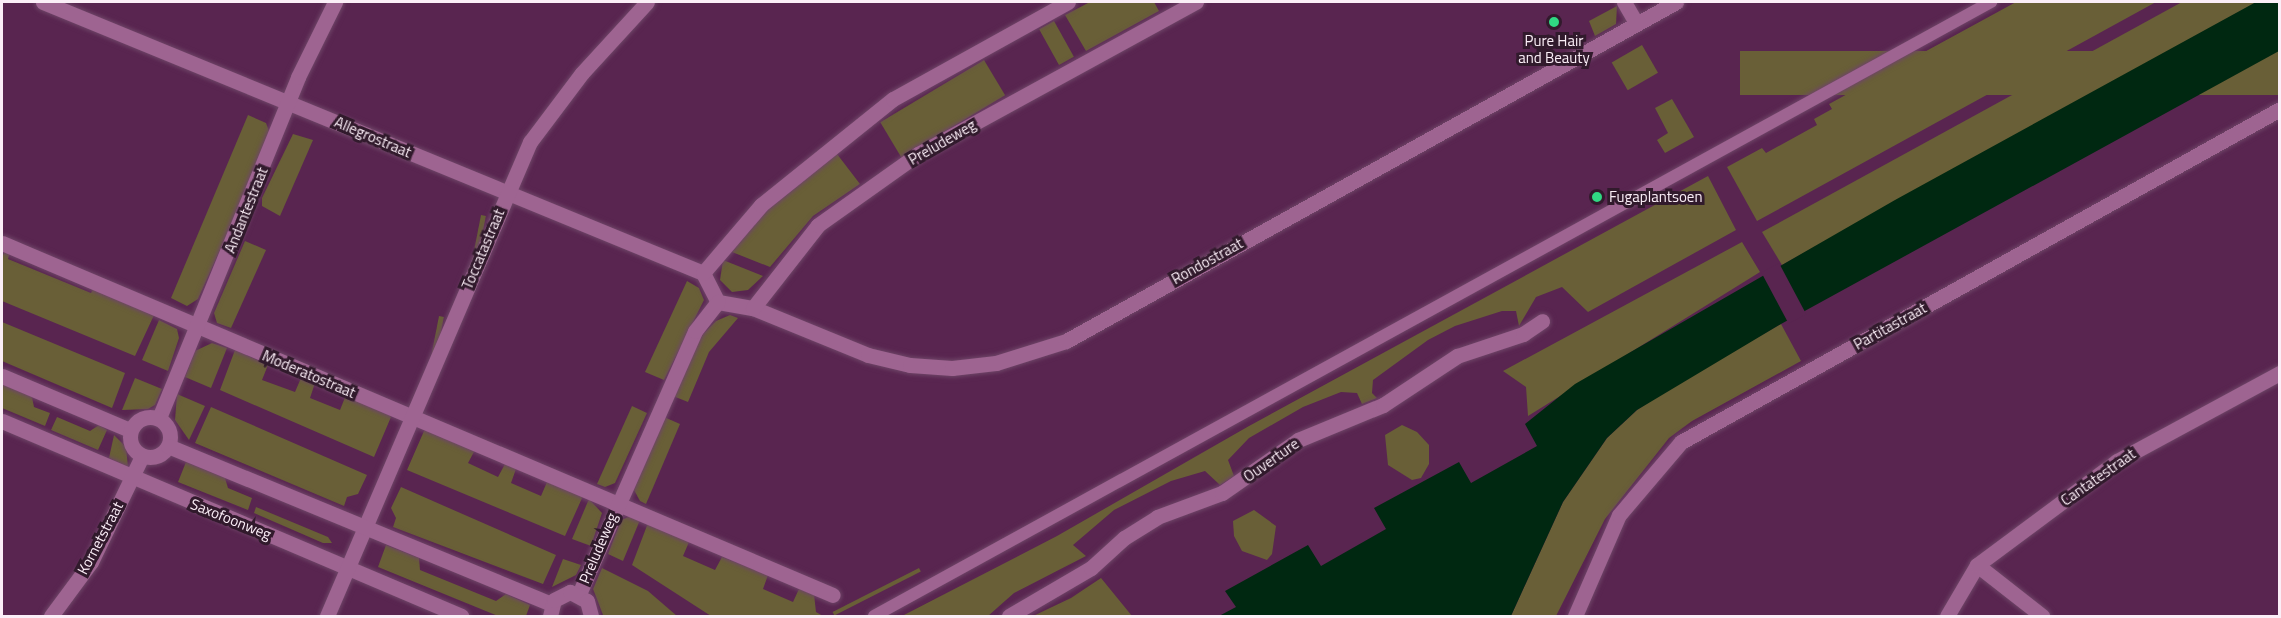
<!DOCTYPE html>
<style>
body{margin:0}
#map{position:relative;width:2281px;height:618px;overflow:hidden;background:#592550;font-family:"Titillium Web",sans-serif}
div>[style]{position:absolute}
.green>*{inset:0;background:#695f37;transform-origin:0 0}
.water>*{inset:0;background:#002811}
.pier>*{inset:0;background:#592550;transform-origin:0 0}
.roads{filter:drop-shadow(0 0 2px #6e4567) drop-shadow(0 0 2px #6e4567)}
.service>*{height:12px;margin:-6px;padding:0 6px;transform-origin:6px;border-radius:6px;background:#9e6491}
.minor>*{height:15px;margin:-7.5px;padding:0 7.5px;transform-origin:7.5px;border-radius:7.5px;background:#9e6491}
.tertiary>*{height:15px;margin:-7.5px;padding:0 7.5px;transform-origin:7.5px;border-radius:7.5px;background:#9e6491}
.tertiary>.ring{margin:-7.5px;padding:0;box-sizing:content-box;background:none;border:15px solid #9e6491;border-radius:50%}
.dots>*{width:16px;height:16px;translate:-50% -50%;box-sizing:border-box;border:3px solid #311a2c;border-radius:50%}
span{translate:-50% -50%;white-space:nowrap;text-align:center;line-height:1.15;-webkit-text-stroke:6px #311a2c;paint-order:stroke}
.poi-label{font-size:15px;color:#fbeef7}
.left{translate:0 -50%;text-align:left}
.street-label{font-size:15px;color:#fbeef7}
.frame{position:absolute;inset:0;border:3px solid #fbeef7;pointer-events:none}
</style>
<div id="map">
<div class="green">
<i style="clip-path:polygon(1090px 2px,1154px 2px,1159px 11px,1086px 51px,1065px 15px)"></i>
<i style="clip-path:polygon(2016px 2px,2156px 2px,1757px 221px,1727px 167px,1762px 148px,1766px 153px,1817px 125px,1814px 119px,1832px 109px,1829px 104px)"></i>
<i style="clip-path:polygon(2182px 2px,2257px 2px,1782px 265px,1762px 232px)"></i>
<i style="clip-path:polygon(1617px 6px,1616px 24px,1595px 36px,1589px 21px)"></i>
<i style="left:1054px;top:21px;width:41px;height:17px;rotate:61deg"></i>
<i style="left:1642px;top:45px;width:32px;height:35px;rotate:60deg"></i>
<i style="left:2279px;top:51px;width:44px;height:539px;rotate:90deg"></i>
<i style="left:984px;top:60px;width:41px;height:121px;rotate:59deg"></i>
<i style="clip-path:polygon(1672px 99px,1694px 137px,1665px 153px,1657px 140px,1668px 133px,1655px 108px)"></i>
<i style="clip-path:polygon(248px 115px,266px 123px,271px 136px,198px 299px,187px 306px,171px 298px)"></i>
<i style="clip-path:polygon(293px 134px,313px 140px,280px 216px,262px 206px,262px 198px)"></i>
<i style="clip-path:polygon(837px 154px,860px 184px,813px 216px,770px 267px,732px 252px,765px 212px)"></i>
<i style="clip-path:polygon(1708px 176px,1736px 230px,1588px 312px,1562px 287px,1536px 297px,1519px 326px,1516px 311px,1502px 311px,1455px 326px,1428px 340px,1373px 380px,1372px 393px,1377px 398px,1362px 404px,1357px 393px,1341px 392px,1303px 407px,1249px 438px,1228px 460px,1234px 476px,1220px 485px,1205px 471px,1171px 481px,1114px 510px,1073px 545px,1086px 556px,1014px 593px,988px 616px,902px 616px,1057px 536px,1249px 426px)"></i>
<i style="left:481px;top:215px;width:5px;height:79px;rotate:11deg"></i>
<i style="clip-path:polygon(245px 241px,266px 250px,231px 328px,217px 323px,214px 313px)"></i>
<i style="clip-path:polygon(1742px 242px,1760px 272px,1528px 416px,1526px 387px,1503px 371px)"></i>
<i style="clip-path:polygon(6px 251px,10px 252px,8px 259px,91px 293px,94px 287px,155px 313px,135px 356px,2px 301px,2px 256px)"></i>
<i style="clip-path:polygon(723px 260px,763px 276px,748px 290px,732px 292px,720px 280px)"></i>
<i style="clip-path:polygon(687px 281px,699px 288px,704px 300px,664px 380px,645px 372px)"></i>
<i style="clip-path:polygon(730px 315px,738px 318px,709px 352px,688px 402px,673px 396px,699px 338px,716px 321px)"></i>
<i style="left:439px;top:316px;width:5px;height:82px;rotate:11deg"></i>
<i style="clip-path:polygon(159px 320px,177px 329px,179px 338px,168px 371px,142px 360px)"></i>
<i style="clip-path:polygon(2px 322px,125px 373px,112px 408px,2px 361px)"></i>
<i style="clip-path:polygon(1781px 324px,1801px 361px,1692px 421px,1669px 438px,1605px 519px,1556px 616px,1511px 616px,1563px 502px,1607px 438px,1637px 410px,1678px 383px)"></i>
<i style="clip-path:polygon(212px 343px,227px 348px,211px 388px,185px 377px,195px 351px)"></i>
<i style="clip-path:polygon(235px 350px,268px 365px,262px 380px,295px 392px,301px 378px,315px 383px,310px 398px,340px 410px,346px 395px,387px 413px,391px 417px,374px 457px,220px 390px)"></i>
<i style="clip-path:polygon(135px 378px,162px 389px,155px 405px,148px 409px,122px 410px)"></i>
<i style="clip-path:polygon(2px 384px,32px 397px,34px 407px,50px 413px,45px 426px,2px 408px)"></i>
<i style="clip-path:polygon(177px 394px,205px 406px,189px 440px,175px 420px)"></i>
<i style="clip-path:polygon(632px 406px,647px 413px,615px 483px,605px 487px,597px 484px)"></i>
<i style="clip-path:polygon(211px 407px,367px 475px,358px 494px,347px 497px,344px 506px,195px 443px)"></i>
<i style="clip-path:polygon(57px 417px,90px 431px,99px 425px,107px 430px,98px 450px,51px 430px)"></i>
<i style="clip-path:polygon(664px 417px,680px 424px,646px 504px,640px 501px,634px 490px)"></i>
<i style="clip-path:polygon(1402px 425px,1417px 432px,1429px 445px,1429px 464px,1421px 478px,1412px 480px,1388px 465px,1385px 435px)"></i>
<i style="clip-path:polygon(429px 430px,475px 450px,468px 463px,498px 477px,505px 464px,516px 469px,511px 483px,541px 496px,547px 482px,583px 496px,565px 536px,407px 470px,424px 431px)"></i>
<i style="clip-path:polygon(114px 435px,126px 447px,128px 467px,109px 458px)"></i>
<i style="clip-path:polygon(186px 462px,225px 478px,228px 488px,252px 498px,248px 510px,178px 482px)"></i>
<i style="clip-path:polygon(401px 487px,556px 555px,543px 584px,393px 527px,396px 518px,391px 508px)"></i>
<i style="clip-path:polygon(589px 499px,602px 513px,591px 546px,572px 539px)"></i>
<i style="clip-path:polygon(256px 507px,328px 537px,332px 543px,323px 543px,254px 513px)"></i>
<i style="clip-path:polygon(1254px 510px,1276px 526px,1272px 554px,1267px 560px,1242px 551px,1234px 536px,1233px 521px)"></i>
<i style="clip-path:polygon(631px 516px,640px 520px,623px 561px,608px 554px,621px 520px)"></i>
<i style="clip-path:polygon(648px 523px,689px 542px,683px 556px,715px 570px,722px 557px,768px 575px,763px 589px,793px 602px,799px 589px,814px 594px,816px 612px,823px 616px,711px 616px,632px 565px)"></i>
<i style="clip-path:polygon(386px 545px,419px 558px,420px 570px,496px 601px,506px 594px,530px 605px,526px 616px,498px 616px,378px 567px)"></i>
<i style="clip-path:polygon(563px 559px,581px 565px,576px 575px,552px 587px)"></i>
<i style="clip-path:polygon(602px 568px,648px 591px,677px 616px,603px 615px,593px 589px)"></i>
<i style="left:919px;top:568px;width:4px;height:97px;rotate:63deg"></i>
<i style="clip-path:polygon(1101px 578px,1132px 616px,1033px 616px,1071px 598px)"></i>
</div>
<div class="water">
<i style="clip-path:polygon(2256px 2px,2279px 2px,2279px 51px,1781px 324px,1637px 410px,1607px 438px,1563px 502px,1511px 616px,1219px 616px,1236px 607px,1225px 591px,1308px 545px,1321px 566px,1386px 529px,1374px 508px,1459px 462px,1471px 483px,1537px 446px,1525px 424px,1575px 384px,1895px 200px)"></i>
</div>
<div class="pier">
<i style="left:1779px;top:263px;width:58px;height:20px;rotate:62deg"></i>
</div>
<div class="roads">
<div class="service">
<i style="left:874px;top:616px;width:1275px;rotate:-28.8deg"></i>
</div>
<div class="minor">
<i style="left:43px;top:2px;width:713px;rotate:22.32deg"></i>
<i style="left:1624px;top:2px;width:24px;rotate:60deg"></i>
<i style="left:2px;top:243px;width:902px;rotate:22.96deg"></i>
<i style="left:703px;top:273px;width:33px;rotate:63deg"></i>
<i style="left:718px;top:302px;width:36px;rotate:10deg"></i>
<i style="left:753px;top:308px;width:124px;rotate:22.2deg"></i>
<i style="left:868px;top:355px;width:43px;rotate:13.4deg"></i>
<i style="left:910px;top:365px;width:42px;rotate:4.1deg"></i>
<i style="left:952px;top:368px;width:44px;rotate:-6.5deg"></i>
<i style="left:996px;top:363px;width:73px;rotate:-17.4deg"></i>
<i style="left:1066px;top:341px;width:698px;rotate:-29.06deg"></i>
<i style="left:703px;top:273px;width:89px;rotate:-49.5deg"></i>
<i style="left:761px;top:205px;width:169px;rotate:-38.8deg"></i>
<i style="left:893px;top:99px;width:200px;rotate:-29deg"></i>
<i style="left:753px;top:308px;width:105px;rotate:-51.9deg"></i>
<i style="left:818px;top:225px;width:123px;rotate:-35.4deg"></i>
<i style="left:918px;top:154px;width:317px;rotate:-28.7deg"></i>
<i style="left:159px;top:418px;width:368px;rotate:-67.8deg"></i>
<i style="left:298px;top:77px;width:84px;rotate:-63.7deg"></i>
<i style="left:2px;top:421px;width:499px;rotate:23deg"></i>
<i style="left:1977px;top:565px;width:83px;rotate:38.1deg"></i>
<i style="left:579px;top:594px;width:287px;rotate:-66.2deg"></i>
<i style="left:695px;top:331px;width:37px;rotate:-52deg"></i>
<i style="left:51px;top:616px;width:67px;rotate:-53.5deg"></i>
<i style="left:91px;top:562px;width:118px;rotate:-64.3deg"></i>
<i style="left:327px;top:616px;width:516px;rotate:-66.82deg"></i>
<i style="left:530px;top:142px;width:86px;rotate:-53deg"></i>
<i style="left:582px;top:73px;width:96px;rotate:-47.5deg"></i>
<i style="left:1009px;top:616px;width:95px;rotate:-30.3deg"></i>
<i style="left:1091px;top:568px;width:45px;rotate:-42.3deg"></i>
<i style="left:1124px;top:538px;width:39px;rotate:-32deg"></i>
<i style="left:1157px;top:517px;width:69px;rotate:-20.3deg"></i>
<i style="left:1222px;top:493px;width:93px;rotate:-34.9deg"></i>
<i style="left:1298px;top:440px;width:92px;rotate:-22.4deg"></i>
<i style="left:1383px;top:405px;width:89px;rotate:-33.5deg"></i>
<i style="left:1457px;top:356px;width:70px;rotate:-18.4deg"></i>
<i style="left:1523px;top:334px;width:23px;rotate:-34deg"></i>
<i style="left:1575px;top:616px;width:110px;rotate:-66.5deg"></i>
<i style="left:1619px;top:515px;width:96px;rotate:-49.7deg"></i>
<i style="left:1681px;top:442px;width:685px;rotate:-29.07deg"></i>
<i style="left:1947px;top:616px;width:59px;rotate:-59.5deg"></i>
<i style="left:1977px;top:565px;width:174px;rotate:-36.6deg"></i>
<i style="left:2117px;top:461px;width:185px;rotate:-28.4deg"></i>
</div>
<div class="tertiary">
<i style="left:2px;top:376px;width:139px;rotate:22.9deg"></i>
<i class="ring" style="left:130px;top:417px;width:25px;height:25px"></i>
<i style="left:168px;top:446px;width:415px;rotate:22.4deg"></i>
<i style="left:550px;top:616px;width:16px;rotate:-76deg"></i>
<i style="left:554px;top:600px;width:18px;rotate:-27deg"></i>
<i style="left:570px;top:592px;width:19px;rotate:28deg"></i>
<i style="left:587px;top:601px;width:16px;rotate:75deg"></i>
</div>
</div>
<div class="dots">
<i style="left:1554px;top:22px;background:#30d883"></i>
<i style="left:1597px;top:197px;background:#30d883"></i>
</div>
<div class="poi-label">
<span style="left:1554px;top:49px">Pure Hair<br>and Beauty</span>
<span class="left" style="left:1609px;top:197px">Fugaplantsoen</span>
</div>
<div class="street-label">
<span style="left:373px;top:137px;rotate:23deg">Allegrostraat</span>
<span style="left:942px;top:142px;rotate:-30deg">Preludeweg</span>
<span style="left:246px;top:210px;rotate:-68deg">Andantestraat</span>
<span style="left:483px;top:249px;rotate:-67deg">Toccatastraat</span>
<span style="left:1207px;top:261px;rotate:-29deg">Rondostraat</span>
<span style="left:1890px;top:326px;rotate:-29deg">Partitastraat</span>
<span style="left:309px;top:374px;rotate:23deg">Moderatostraat</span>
<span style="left:1271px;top:460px;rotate:-35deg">Ouverture</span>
<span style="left:2098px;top:477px;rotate:-35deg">Cantatestraat</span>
<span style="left:231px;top:519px;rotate:22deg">Saxofoonweg</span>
<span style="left:100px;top:538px;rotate:-62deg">Kornetstraat</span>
<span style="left:598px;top:548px;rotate:-67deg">Preludeweg</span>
</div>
<div class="frame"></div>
</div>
